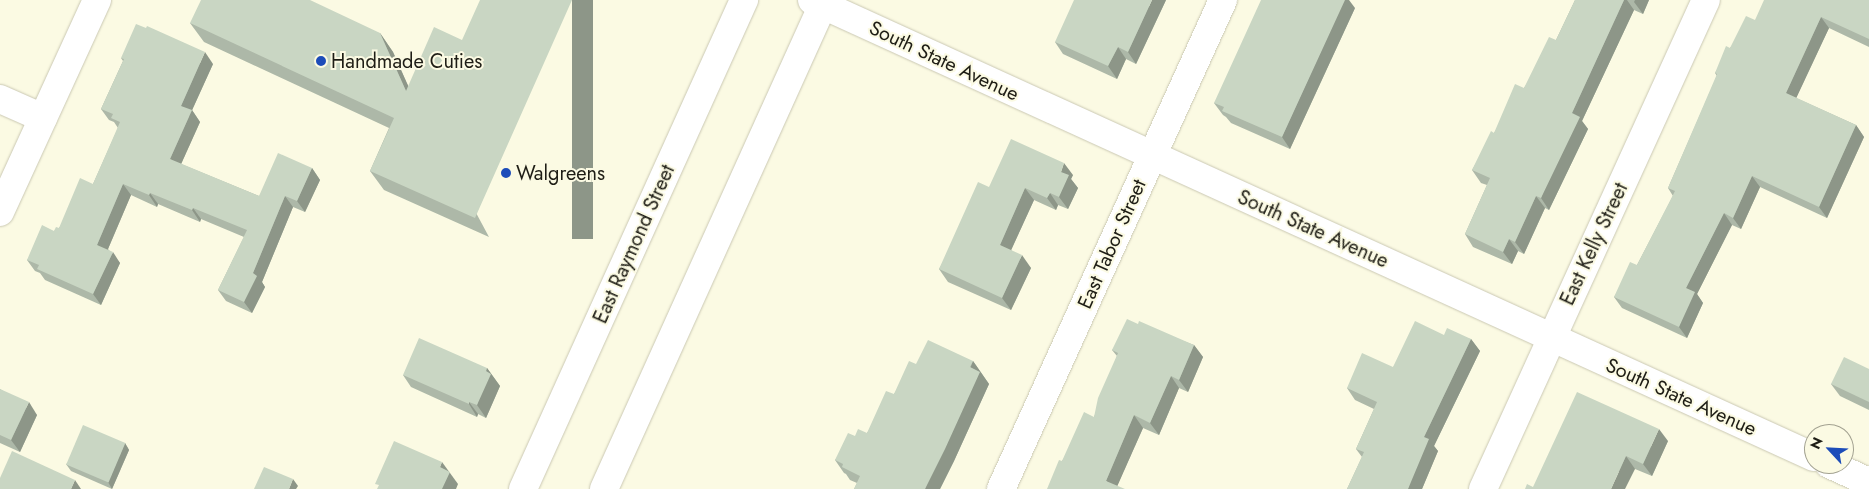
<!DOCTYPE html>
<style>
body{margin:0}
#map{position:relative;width:1869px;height:489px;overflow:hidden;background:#fbfae3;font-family:Jost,sans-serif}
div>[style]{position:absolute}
.roads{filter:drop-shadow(0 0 1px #cac8b3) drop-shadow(0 0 1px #cac8b3)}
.street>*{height:28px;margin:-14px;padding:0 14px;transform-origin:14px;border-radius:14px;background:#fff}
.secondary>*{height:28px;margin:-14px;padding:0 14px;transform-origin:14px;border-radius:14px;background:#fff}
.primary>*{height:28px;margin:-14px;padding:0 14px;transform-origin:14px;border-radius:14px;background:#fff}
.wall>*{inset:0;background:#adb8a8}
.shaded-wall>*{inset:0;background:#8d9688;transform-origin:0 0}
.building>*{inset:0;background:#c9d6c3;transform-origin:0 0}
.dots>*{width:14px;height:14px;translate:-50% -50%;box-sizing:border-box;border:2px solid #fbfae3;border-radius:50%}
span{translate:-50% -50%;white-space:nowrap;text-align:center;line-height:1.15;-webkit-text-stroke:4px #fbfae3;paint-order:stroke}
.poi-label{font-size:20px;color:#1e1d15}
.left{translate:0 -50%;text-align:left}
.street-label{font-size:20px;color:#1e1d15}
.north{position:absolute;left:1804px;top:424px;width:50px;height:50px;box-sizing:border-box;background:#fbfae3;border:1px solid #a3a291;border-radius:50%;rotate:295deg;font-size:14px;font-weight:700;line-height:20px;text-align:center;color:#1e1d15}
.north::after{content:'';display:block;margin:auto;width:18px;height:22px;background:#1c4cb9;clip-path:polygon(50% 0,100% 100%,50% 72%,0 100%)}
</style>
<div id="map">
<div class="roads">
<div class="street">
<i style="left:0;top:99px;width:47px;rotate:23.8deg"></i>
<i style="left:0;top:212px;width:233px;rotate:-65.4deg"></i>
<i style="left:1001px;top:489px;width:537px;rotate:-65.58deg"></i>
<i style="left:1483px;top:489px;width:537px;rotate:-65.49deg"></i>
</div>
<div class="secondary">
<i style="left:812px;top:0;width:1101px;rotate:24.52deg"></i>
<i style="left:1829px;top:464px;width:44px;rotate:24.2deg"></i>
</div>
<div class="primary">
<i style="left:523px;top:489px;width:537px;rotate:-65.68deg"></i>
<i style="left:604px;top:489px;width:537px;rotate:-65.68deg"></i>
</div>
</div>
<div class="wall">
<i style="clip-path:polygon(1166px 0,1136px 64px,1126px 59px,1117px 79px,1063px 54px,1055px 42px)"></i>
<i style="clip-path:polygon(1575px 0,1649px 0,1643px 14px,1634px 10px,1582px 121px,1588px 129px,1549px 210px,1545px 208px,1524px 254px,1518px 251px,1512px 264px,1473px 247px,1465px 234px,1487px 185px,1481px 183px,1472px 170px,1494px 133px,1556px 40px)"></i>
<i style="clip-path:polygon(1869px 0,1869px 47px,1829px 28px,1796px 98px,1856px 125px,1864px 137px,1827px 218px,1760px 187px,1741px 229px,1732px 225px,1697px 294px,1703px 303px,1687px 338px,1622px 308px,1614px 297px,1637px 265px,1673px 196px,1668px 188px,1717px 76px,1715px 73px,1730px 48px,1755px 20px)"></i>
<i style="clip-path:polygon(1355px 8px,1290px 149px,1231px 123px,1226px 117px,1223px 115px,1214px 103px)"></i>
<i style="clip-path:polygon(190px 23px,380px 33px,393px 52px,408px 86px,489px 237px,384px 190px,370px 171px,389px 128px,204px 42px)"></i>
<i style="clip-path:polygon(121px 58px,213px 64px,192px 110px,200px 122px,181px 164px,259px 196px,312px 168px,320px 180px,305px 212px,293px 207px,262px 282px,265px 287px,252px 313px,226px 301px,218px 290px,244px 237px,201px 219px,200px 222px,158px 204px,157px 207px,131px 195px,108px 249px,120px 263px,101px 305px,45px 280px,40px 273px,35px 271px,27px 260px,54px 231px,59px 228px,93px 184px,118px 128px,114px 122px,109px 120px,101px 109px,123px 61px)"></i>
<i style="clip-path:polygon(1073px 175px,1071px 179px,1078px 188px,1068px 209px,1058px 205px,1056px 210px,1034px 200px,1011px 250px,1031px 268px,1011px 310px,948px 282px,939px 269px,989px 187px)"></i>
<i style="clip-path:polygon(1138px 324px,1194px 345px,1203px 357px,1188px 392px,1179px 388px,1159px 435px,1143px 428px,1117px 486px,1062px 461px,1094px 417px,1117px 356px,1112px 350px)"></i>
<i style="clip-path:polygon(1444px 335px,1471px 339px,1480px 351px,1434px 446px,1438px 451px,1422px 489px,1347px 489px,1362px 457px,1356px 449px,1374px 409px,1355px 400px,1347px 388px,1393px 367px)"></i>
<i style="clip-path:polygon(973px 361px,989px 384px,954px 461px,940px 489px,854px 489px,857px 483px,850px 480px,846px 474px,844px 473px,835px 460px,855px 436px,867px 433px,894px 394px,916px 364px)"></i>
<i style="clip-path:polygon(487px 368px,500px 386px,486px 418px,478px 414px,477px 417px,411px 387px,403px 375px)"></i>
<i style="clip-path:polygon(1869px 369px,1869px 410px,1840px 396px,1831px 384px)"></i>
<i style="clip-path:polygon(0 389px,37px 415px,20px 452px,0 443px)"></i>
<i style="clip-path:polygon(1668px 441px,1652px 476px,1635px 469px,1533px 487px)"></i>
<i style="clip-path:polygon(125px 443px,129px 450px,112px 489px,71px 471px,66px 464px)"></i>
</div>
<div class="shaded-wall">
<i style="left:572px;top:0;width:21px;height:239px"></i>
<i style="clip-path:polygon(1152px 0,1166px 0,1136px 64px,1128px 52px)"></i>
<i style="clip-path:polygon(1344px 0,1349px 0,1355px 8px,1290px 149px,1282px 137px)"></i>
<i style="clip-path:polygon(1624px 0,1627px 0,1634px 10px,1582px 121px,1588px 129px,1549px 210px,1541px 198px,1572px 113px)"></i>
<i style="clip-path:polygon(1635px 0,1649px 0,1643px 14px,1634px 2px)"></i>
<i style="clip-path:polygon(1821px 17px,1829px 28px,1793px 105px,1786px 93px)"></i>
<i style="clip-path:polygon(380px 33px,393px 52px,419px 110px,406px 91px)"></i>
<i style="clip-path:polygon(1118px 47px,1126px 59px,1117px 79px,1108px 66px)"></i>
<i style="clip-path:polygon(205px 52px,213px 64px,189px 117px,181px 106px)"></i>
<i style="clip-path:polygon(192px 110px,200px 122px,178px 171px,170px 159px)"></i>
<i style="clip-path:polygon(1856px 125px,1864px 137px,1827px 218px,1819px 207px)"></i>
<i style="clip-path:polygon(1064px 163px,1073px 175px,1071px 179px,1078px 188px,1068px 209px,1059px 197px,1061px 172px)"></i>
<i style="clip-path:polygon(312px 168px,320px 180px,305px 212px,297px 201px)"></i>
<i style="clip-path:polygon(1752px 176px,1760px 187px,1741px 229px,1733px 218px)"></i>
<i style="clip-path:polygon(123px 184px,131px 195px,105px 256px,97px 245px)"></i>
<i style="clip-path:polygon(1025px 188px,1034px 200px,1008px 257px,1000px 245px)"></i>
<i style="clip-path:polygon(150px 193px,158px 204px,157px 207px,149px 195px)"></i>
<i style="clip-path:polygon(1050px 193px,1058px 205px,1056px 210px,1047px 198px)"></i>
<i style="clip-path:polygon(285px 196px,293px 207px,262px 282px,265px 287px,252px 313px,244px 302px,253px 273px)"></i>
<i style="clip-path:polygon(1536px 196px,1545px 208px,1524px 254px,1515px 242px)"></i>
<i style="clip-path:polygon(193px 208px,201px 219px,200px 222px,192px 210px)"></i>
<i style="clip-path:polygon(1724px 213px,1732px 225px,1697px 294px,1703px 303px,1687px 338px,1679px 327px,1686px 288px)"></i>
<i style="clip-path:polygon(1509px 239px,1518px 251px,1512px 264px,1503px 252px)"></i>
<i style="clip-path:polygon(113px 252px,120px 263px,101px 305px,93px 294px)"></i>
<i style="clip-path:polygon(1022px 255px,1031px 268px,1011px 310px,1002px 298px)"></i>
<i style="clip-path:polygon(1471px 339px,1480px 351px,1434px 446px,1438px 451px,1422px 489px,1408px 489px,1424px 437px)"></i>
<i style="clip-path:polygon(1194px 345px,1203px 357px,1188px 392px,1179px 380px)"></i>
<i style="clip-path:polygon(973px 361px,989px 384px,954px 461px,940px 489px,925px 489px)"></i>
<i style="clip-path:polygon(487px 368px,500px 386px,486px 418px,477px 405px)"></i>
<i style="clip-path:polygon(1171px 376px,1179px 388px,1159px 435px,1150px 423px)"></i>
<i style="clip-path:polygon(29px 402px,37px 415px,20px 452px,11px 440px)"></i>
<i style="clip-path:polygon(469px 402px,478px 414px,477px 417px,469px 404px)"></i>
<i style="clip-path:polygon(1134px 415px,1143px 428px,1116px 489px,1106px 481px)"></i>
<i style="clip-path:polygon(1659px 429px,1668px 441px,1652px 476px,1643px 464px)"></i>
<i style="clip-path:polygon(125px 443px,129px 450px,112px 489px,108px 482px)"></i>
<i style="clip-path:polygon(1626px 456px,1635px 469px,1625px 489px,1611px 489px)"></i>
<i style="clip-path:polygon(442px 462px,458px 484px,456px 489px,442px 489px,440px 467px)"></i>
<i style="clip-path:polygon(293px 479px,298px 486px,296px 489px,289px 489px)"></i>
<i style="clip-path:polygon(75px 480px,81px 489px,71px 489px)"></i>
</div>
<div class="building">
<i style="clip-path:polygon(201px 0,310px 0,380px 33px,406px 91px,434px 27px,462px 40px,480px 0,572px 0,475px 218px,370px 171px,394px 118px,190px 23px)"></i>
<i style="clip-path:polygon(1074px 0,1152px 0,1128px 52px,1118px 47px,1108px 66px,1055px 42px)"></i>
<i style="clip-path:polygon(1261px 0,1345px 0,1282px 137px,1222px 111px,1224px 107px,1214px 103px)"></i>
<i style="clip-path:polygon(1575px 0,1624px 0,1572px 113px,1580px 117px,1541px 198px,1536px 196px,1515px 242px,1509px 239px,1503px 252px,1465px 234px,1490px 178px,1472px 170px,1491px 131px,1494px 133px,1515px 84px,1524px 88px,1549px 37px,1556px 40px)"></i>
<i style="clip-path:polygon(1764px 0,1869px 0,1869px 39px,1821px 17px,1786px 93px,1856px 125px,1819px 207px,1752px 176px,1733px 218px,1724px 213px,1686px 288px,1695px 292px,1679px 327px,1614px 297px,1630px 262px,1637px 265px,1675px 191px,1668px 188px,1717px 74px,1715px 73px,1726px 46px,1730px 48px,1746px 16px,1755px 20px)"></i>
<i style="clip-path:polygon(136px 24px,146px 28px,147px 26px,205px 52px,181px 106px,192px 110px,170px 159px,259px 196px,278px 153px,312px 168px,297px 201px,285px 196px,253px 273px,257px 276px,244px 302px,218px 290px,247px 230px,193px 208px,192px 210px,150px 193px,149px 195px,123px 184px,97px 245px,113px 252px,93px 294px,37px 269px,39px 265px,27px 260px,42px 225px,54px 231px,56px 227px,59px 228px,80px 178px,93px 184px,120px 122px,111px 118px,113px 114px,101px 109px,124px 59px,121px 58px)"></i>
<i style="clip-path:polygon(1011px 139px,1064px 163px,1061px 172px,1069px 175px,1059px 197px,1050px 193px,1047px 198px,1025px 188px,1000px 245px,1022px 255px,1002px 298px,939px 269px,978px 182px,989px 187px)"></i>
<i style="clip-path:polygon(1127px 319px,1138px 324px,1139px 321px,1194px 345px,1179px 380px,1171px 376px,1150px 423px,1134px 415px,1106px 481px,1125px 489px,1047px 489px,1059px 460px,1062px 461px,1084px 412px,1094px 417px,1098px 398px,1118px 353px,1112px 350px)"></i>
<i style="clip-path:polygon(1415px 321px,1444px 335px,1447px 328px,1471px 339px,1424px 437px,1429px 439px,1408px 489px,1347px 489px,1364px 452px,1356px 449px,1377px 402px,1347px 388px,1362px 353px,1393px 367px)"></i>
<i style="clip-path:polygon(419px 338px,487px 368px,486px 371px,491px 374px,477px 405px,469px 402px,469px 404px,403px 375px)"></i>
<i style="clip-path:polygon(928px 340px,973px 361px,970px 367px,980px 372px,945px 449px,925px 489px,854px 489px,860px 476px,842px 467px,843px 464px,835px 460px,848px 433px,855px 436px,858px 429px,867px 433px,886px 391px,894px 394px,909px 361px,916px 364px)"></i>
<i style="clip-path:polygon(1844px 357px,1869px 369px,1869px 402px,1831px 384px)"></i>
<i style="clip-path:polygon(0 389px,29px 402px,11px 440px,0 435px)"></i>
<i style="clip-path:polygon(1577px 392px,1659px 429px,1643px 464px,1626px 456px,1611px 489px,1525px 489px,1527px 484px,1533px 487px)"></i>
<i style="left:83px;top:425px;width:46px;height:43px;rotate:23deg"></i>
<i style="clip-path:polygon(394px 441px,442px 462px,440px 467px,450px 472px,442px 489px,377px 489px,379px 485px,375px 484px)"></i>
<i style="clip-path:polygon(12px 451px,75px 480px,71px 489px,0 489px,0 478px)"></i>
<i style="clip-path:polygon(264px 467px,293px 479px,289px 489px,254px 489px)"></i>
</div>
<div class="dots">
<i style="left:321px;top:61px;background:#1c4cb9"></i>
<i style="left:506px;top:173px;background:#1c4cb9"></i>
</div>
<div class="poi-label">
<span class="left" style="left:331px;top:61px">Handmade Cuties</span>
<span class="left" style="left:516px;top:173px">Walgreens</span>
</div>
<div class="street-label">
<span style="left:944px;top:61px;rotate:25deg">South State Avenue</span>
<span style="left:1313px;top:229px;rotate:24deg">South State Avenue</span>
<span style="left:634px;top:244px;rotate:-66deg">East Raymond Street</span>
<span style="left:1112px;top:244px;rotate:-66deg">East Tabor Street</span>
<span style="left:1594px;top:244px;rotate:-65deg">East Kelly Street</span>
<span style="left:1681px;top:397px;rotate:24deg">South State Avenue</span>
</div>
<div class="north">N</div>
</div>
